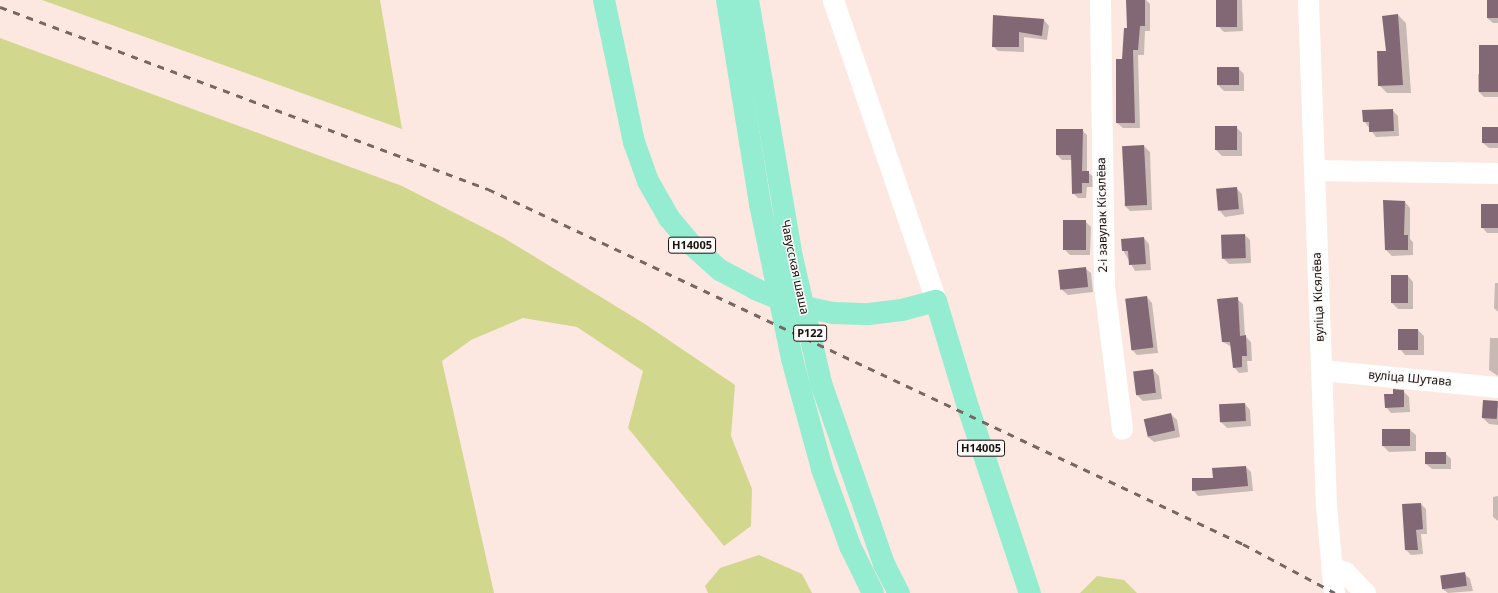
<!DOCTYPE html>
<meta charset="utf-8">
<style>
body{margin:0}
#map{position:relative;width:1498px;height:593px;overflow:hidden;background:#fce8e1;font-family:"Noto Sans",sans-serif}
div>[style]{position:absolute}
.green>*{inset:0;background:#d1d88d}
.shadow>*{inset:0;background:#0003}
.building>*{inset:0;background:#826775;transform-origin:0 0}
.minor>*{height:21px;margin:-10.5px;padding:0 10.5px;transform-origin:10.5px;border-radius:10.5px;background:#fff}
.major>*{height:22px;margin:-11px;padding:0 11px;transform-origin:11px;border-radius:11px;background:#95edd1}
.rail>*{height:3px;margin-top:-1.5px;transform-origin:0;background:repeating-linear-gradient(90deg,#766762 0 7px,transparent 0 14px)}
span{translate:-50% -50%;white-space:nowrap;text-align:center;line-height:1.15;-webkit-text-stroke:3px #fafafa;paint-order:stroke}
.shield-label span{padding:1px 3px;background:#fafafa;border:1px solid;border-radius:3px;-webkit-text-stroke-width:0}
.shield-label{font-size:11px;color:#1b100c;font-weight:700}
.street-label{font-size:12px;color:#1b100c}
</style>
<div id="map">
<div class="green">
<i style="clip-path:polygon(42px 0,380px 0,402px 129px)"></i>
<i style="clip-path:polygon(0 38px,402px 186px,504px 238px,645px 324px,735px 385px,731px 436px,752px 489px,751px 526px,724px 546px,628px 428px,643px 371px,577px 327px,523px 318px,471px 340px,442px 361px,494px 593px,0 593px)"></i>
<i style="clip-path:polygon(759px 555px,802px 574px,812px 593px,708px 593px,705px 586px,720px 568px)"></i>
<i style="clip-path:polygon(1097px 576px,1124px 580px,1137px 593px,1080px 593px)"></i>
</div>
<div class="shadow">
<i style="clip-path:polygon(1127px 0,1146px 0,1150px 4px,1150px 31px,1145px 31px,1144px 55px,1138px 55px,1140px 128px,1123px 128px,1117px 123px,1128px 29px)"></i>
<i style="clip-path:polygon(1217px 0,1242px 0,1243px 31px,1224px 32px,1218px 26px)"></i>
<i style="clip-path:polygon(1487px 0,1498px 0,1498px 23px,1493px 23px,1487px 18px)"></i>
<i style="clip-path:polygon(1398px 15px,1406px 23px,1411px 93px,1387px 93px,1379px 85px)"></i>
<i style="clip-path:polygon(994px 16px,1044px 20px,1049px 26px,1047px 40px,1024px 37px,1024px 52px,998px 51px,993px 46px)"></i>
<i style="clip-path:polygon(1498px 46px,1498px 97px,1484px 97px,1478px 91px,1478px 74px,1480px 74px)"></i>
<i style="clip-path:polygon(1238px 68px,1244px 74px,1244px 91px,1224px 91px,1218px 85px)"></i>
<i style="clip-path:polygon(1392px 110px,1398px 116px,1399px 136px,1376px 137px,1364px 121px)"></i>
<i style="clip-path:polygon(1236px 127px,1242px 133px,1242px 156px,1222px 156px,1216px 150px)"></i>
<i style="clip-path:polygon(1498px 128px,1498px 148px,1489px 148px,1483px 143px)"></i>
<i style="clip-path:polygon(1082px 130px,1087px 135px,1087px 172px,1094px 177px,1094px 187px,1087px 187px,1086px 198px,1078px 198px,1073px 193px,1072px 160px,1062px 160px,1057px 155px)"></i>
<i style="clip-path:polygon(1144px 146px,1150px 152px,1152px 210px,1130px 211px,1124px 205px)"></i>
<i style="clip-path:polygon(1236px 188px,1242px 194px,1244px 214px,1225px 217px,1220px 211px)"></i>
<i style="clip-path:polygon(1384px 201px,1405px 202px,1410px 208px,1410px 239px,1413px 242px,1413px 255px,1392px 256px,1386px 250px)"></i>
<i style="clip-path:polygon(1498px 205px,1498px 233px,1487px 233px,1482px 227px)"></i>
<i style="clip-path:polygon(1085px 221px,1091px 227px,1090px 255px,1070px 255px,1064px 249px)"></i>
<i style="clip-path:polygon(1245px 235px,1250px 240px,1251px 263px,1229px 264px,1223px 258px)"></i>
<i style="clip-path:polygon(1144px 238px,1149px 244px,1151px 270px,1135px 271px,1123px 250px)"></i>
<i style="clip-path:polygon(1085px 268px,1091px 273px,1093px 292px,1068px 295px,1062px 290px)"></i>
<i style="clip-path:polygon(1408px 276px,1413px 282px,1413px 309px,1398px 309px,1392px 303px)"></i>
<i style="clip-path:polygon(1495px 283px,1498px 283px,1498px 312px,1494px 308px)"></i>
<i style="clip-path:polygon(1147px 297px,1152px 303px,1158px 353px,1137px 355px,1131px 349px)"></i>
<i style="clip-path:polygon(1237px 299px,1243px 304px,1245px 336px,1251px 342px,1252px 361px,1247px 361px,1248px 372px,1239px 373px,1234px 367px,1232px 347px,1223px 342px)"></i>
<i style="clip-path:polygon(1418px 330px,1424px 336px,1424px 355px,1405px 355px,1400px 349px)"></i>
<i style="clip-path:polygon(1490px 338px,1498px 338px,1498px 376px,1489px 370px)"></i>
<i style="clip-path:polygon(1153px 370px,1159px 376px,1162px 399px,1143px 401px,1137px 395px)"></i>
<i style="clip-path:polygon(1403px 391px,1409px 397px,1410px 412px,1391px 413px,1386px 407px,1394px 395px)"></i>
<i style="clip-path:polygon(1498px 402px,1498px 425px,1489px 424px,1483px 418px)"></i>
<i style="clip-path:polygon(1245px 404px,1250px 410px,1251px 426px,1227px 428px,1221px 422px)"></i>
<i style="clip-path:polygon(1171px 414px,1177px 420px,1180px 437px,1154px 442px,1148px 437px)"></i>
<i style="clip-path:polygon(1410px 430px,1416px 435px,1416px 451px,1389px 452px,1383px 446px)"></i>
<i style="clip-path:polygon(1445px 453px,1451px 459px,1451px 469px,1432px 469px,1426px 464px)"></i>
<i style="clip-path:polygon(1246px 467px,1251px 472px,1253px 491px,1198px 496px,1193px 490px,1214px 478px)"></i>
<i style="clip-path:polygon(1498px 496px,1498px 521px,1493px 517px,1493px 497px)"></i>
<i style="clip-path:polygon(1421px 504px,1426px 509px,1427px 534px,1421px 534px,1423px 554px,1411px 555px,1406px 550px)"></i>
<i style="clip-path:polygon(1464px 573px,1470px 579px,1473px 591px,1448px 593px,1444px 590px,1442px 577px)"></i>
</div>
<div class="building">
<i style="clip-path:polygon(1126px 0,1145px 0,1145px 26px,1140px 26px,1138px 50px,1133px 50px,1135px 123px,1116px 123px,1116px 59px,1122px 59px,1124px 28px,1127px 28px)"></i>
<i style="left:1216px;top:0;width:21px;height:27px"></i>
<i style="left:1487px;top:0;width:11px;height:18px"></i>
<i style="clip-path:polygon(1398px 14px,1403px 85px,1378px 86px,1377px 51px,1386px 51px,1382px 16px)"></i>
<i style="clip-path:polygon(993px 15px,1044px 19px,1042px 36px,1019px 32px,1019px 47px,992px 47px)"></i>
<i style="left:1479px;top:45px;width:19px;height:47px"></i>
<i style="left:1217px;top:67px;width:22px;height:18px"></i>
<i style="clip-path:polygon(1393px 109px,1394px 131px,1369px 132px,1369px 122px,1363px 122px,1362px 110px)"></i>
<i style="left:1215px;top:126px;width:22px;height:24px"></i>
<i style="left:1482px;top:127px;width:16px;height:16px"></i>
<i style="clip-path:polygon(1056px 129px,1083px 129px,1082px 171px,1089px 171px,1089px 183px,1082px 183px,1082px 193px,1072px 194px,1071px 155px,1056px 155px)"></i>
<i style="left:1144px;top:145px;width:60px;height:22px;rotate:87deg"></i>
<i style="left:1237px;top:187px;width:22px;height:21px;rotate:85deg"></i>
<i style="clip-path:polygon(1383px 200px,1405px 201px,1404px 235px,1408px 235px,1408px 250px,1385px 250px)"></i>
<i style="left:1481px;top:204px;width:17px;height:24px"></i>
<i style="left:1063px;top:220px;width:23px;height:30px"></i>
<i style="left:1245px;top:234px;width:24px;height:24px;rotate:88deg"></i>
<i style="clip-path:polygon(1144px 237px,1146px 264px,1129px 265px,1128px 251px,1122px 251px,1121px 239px)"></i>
<i style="left:1086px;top:267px;width:20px;height:28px;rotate:84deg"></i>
<i style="left:1391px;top:275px;width:17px;height:28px"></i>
<i style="left:1147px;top:296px;width:52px;height:22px;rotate:83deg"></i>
<i style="clip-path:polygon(1238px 297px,1240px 336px,1246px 335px,1247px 356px,1242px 356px,1242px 367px,1233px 368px,1230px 342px,1222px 342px,1217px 299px)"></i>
<i style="left:1398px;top:329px;width:20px;height:21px"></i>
<i style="left:1153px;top:369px;width:24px;height:20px;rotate:83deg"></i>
<i style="clip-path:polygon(1393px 389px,1404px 390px,1404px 407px,1385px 408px,1384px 394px,1393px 394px)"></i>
<i style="left:1483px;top:400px;width:15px;height:18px;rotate:4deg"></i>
<i style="left:1245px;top:403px;width:18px;height:26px;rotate:87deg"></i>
<i style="left:1171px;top:413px;width:18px;height:28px;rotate:77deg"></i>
<i style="left:1382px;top:429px;width:28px;height:17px"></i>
<i style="left:1446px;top:452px;width:12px;height:21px;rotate:90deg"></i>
<i style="clip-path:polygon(1246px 466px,1248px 486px,1192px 491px,1192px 478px,1213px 478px,1212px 468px)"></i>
<i style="clip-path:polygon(1421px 503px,1423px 529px,1416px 530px,1418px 550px,1405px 550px,1402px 504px)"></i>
<i style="left:1465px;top:572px;width:14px;height:25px;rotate:82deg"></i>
</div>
<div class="minor">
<i style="left:833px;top:0;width:318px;rotate:71.1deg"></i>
<i style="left:1100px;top:0;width:286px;rotate:89.2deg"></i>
<i style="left:1104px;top:286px;width:144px;rotate:82.8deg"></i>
<i style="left:1308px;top:0;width:505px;rotate:87.96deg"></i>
<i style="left:1326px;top:505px;width:88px;rotate:84.8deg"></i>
<i style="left:1314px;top:170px;width:184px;rotate:0.9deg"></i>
<i style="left:1321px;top:370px;width:178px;rotate:5.5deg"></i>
<i style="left:1331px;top:567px;width:15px;rotate:20deg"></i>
<i style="left:1345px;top:572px;width:29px;rotate:46deg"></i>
</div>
<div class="major">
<i style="left:604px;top:0;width:145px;rotate:78.1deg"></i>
<i style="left:634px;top:142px;width:41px;rotate:70.3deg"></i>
<i style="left:648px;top:181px;width:43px;rotate:60.4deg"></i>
<i style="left:669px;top:218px;width:35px;rotate:50deg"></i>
<i style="left:692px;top:245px;width:38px;rotate:42deg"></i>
<i style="left:720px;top:270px;width:40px;rotate:28deg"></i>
<i style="left:755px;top:289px;width:43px;rotate:21.8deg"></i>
<i style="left:795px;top:305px;width:40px;rotate:12deg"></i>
<i style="left:834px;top:313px;width:35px;rotate:2deg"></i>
<i style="left:869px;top:314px;width:33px;rotate:-7deg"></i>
<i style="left:902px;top:310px;width:35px;rotate:-15deg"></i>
<i style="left:936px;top:301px;width:114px;rotate:73.2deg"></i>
<i style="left:969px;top:410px;width:193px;rotate:71.6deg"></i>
<i style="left:727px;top:0;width:207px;rotate:80.8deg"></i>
<i style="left:760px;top:204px;width:158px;rotate:78.3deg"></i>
<i style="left:792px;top:359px;width:114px;rotate:74.7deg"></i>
<i style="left:822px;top:469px;width:82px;rotate:70deg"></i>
<i style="left:850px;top:546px;width:52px;rotate:63.9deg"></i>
<i style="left:748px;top:0;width:261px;rotate:80.3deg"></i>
<i style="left:792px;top:257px;width:129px;rotate:77deg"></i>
<i style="left:821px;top:383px;width:192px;rotate:70.8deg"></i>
<i style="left:884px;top:564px;width:33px;rotate:63deg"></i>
</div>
<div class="rail">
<i style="left:0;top:7px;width:521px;rotate:20.45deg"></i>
<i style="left:488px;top:189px;width:834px;rotate:25.18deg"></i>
<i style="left:1243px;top:544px;width:104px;rotate:28deg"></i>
</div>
<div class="shield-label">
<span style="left:692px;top:245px">Н14005</span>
<span style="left:810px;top:333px">Р122</span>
<span style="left:981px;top:448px">Н14005</span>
</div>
<div class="street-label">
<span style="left:1102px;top:215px;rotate:-91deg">2-і завулак Кісялёва</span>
<span style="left:795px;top:267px;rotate:78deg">Чавусская шаша</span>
<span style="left:1318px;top:297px;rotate:-92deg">вуліца Кісялёва</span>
<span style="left:1410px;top:378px;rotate:5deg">вуліца Шутава</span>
</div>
</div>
